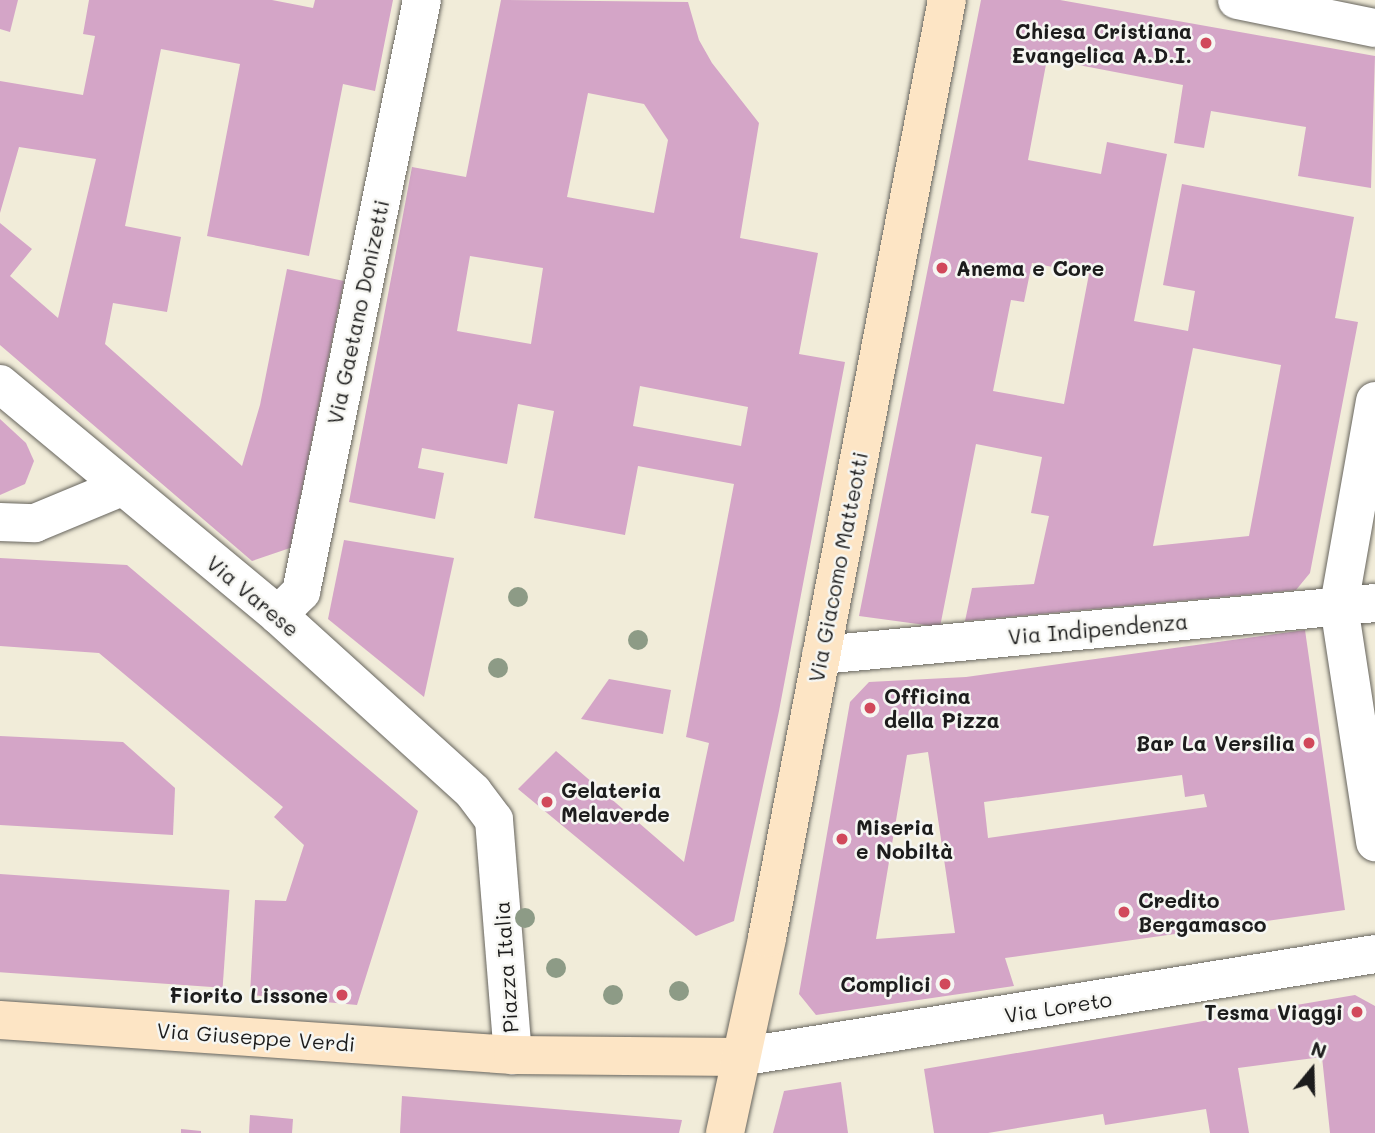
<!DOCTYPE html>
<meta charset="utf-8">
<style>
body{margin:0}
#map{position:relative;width:1375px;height:1133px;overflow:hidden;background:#f1ecd9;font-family:Mali,sans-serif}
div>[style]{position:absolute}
.building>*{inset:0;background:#d4a5c7;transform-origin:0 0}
.roads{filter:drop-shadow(0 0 2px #67655e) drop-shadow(0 0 2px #67655e)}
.street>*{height:38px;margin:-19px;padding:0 19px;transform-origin:19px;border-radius:19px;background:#fff}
.secondary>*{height:38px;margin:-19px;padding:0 19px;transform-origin:19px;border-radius:19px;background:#fde5c5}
.trees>*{width:20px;height:20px;margin:-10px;border-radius:50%;background:#8d9b86}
.dots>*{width:19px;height:19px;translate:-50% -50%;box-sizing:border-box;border:4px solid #f6f6f2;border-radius:50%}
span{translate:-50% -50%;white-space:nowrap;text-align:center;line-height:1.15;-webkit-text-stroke:5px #f6f6f2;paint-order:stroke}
.poi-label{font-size:21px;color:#1c1c1c;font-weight:700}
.right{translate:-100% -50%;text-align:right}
.left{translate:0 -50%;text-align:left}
.street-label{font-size:21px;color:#1c1c1c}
.north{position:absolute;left:1277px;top:1035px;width:70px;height:70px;-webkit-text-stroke:5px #f6f6f2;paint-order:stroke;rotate:19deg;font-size:19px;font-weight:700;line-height:28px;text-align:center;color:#1c1c1c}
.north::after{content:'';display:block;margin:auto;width:24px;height:32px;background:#1c1c1c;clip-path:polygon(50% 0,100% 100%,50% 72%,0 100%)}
</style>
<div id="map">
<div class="building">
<i style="clip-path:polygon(0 0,18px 0,10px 32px,0 29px)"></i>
<i style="clip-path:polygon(89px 0,272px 0,313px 8px,315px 0,393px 0,375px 91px,343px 84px,309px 256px,207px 236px,240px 64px,161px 49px,125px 226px,181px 237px,167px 312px,113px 303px,105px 344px,242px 466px,260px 405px,287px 269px,344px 281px,290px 548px,252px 561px,0 345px,0 223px,32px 249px,10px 276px,58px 318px,96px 159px,19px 147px,0 213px,0 81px,83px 95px,95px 36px,83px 34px)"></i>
<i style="clip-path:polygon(evenodd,501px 0,688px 2px,699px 40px,712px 63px,759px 123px,740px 238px,818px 253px,799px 354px,845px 362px,779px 711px,734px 921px,696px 936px,518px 789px,556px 751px,684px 862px,709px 743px,686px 737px,734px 484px,638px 466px,625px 535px,534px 518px,554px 411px,518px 404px,507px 464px,422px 448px,418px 468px,444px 473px,435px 519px,349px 502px,412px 167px,466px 177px,501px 0,588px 93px,644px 104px,668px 140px,654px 213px,567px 197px,588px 93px,501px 0,470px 256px,543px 268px,531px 344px,457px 331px,470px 256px,501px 0,640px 386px,748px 407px,741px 446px,633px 426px,640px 386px)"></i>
<i style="clip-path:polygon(evenodd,981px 0,1060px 0,1375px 56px,1371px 188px,1298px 176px,1306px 127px,1211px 111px,1204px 148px,1174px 143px,1183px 85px,1047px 59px,1028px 160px,1101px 174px,1107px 142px,1167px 154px,1134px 321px,1188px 331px,1195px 291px,1163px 285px,1182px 184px,1354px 217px,1335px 318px,1358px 322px,1310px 573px,1296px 590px,965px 621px,972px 588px,1034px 584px,1049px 516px,1031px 513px,1042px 457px,976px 444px,940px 627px,859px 616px,981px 0,1032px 263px,1089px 274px,1064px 404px,993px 391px,1011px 300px,1024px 302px,1032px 263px,981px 0,1193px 348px,1281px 365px,1249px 536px,1153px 546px,1193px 348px)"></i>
<i style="clip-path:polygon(0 419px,26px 443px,34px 461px,25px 484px,0 495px)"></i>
<i style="clip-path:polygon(344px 540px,454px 558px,424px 697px,328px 619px)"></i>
<i style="clip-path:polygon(0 558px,127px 565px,418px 811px,357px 1005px,250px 995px,255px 900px,286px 901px,304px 845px,274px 817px,283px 807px,99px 653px,0 646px)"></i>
<i style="clip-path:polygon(evenodd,1305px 630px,1345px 910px,1005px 958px,1014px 986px,816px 1015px,799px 994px,850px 702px,869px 682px,966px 677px,1305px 630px,928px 752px,955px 933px,876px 939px,907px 755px,928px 752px,1305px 630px,1182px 775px,1185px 797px,1204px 794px,1207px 807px,988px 838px,984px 802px,1182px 775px)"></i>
<i style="clip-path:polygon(609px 679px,671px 690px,663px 734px,581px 719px)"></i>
<i style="clip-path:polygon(0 736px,123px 742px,175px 788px,173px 835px,0 825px)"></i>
<i style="left:0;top:874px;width:230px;height:98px;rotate:4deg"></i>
<i style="clip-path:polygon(1355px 995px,1375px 1006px,1375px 1133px,1330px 1133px,1322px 1057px,1238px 1068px,1249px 1133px,1210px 1133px,1206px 1109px,1105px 1125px,1103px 1114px,988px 1133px,934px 1133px,924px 1069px)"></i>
<i style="clip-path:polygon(841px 1082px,848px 1133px,773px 1133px,784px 1091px)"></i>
<i style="clip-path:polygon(402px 1096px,682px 1120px,679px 1133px,400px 1133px)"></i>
<i style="clip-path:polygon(250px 1115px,293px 1119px,292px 1133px,249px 1133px)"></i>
<i style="clip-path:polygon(181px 1129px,201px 1131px,201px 1133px,181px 1133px)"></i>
</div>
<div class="roads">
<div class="street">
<i style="left:1237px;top:0;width:141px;rotate:11.5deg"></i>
<i style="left:0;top:384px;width:361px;rotate:39.7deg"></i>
<i style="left:278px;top:615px;width:263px;rotate:42.2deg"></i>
<i style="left:473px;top:792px;width:35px;rotate:53deg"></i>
<i style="left:494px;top:820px;width:236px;rotate:85.4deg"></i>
<i style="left:1375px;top:401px;width:208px;rotate:100deg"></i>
<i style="left:1339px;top:606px;width:239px;rotate:81.3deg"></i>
<i style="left:0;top:522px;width:35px;rotate:2deg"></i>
<i style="left:35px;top:523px;width:94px;rotate:-22.5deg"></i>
<i style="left:278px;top:615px;width:33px;rotate:-45deg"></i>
<i style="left:301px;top:592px;width:604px;rotate:-78.45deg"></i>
<i style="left:821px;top:655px;width:556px;rotate:-5.36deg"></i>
<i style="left:740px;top:1057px;width:643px;rotate:-9.21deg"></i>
</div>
<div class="secondary">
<i style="left:0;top:1020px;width:514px;rotate:3.9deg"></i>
<i style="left:513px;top:1055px;width:227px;rotate:0.5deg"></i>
<i style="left:725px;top:1133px;width:199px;rotate:-77.8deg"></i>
<i style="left:767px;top:938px;width:955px;rotate:-79.14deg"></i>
</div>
</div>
<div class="trees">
<i style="left:518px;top:597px"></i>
<i style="left:638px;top:640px"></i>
<i style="left:498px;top:668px"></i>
<i style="left:525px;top:918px"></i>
<i style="left:556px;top:968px"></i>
<i style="left:679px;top:991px"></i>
<i style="left:613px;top:995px"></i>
</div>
<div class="dots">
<i style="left:1206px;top:43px;background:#d1495b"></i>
<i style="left:942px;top:268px;background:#d1495b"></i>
<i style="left:870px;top:708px;background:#d1495b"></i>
<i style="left:1309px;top:743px;background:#d1495b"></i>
<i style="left:547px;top:802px;background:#d1495b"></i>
<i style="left:842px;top:839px;background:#d1495b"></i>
<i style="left:1124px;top:912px;background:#d1495b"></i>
<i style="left:945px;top:984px;background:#d1495b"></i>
<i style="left:342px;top:995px;background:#d1495b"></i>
<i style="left:1357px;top:1012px;background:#d1495b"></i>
</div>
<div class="poi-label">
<span class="right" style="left:1192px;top:43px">Chiesa Cristiana<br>Evangelica A.D.I.</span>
<span class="left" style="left:956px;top:268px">Anema e Core</span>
<span class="left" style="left:884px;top:708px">Officina<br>della Pizza</span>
<span class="right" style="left:1295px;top:743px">Bar La Versilia</span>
<span class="left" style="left:561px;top:802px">Gelateria<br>Melaverde</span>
<span class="left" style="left:856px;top:839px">Miseria<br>e Nobiltà</span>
<span class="left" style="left:1138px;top:912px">Credito<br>Bergamasco</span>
<span class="right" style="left:931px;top:984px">Complici</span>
<span class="right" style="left:328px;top:995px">Fiorito Lissone</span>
<span class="right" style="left:1343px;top:1012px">Tesma Viaggi</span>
</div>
<div class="street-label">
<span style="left:358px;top:312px;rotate:-78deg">Via Gaetano Donizetti</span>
<span style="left:838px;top:567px;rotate:-79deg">Via Giacomo Matteotti</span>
<span style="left:253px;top:596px;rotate:40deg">Via Varese</span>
<span style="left:1098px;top:629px;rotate:-5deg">Via Indipendenza</span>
<span style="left:506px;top:967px;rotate:-94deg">Piazza Italia</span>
<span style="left:1058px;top:1007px;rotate:-9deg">Via Loreto</span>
<span style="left:256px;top:1037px;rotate:4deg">Via Giuseppe Verdi</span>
</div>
<div class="north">N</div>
</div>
